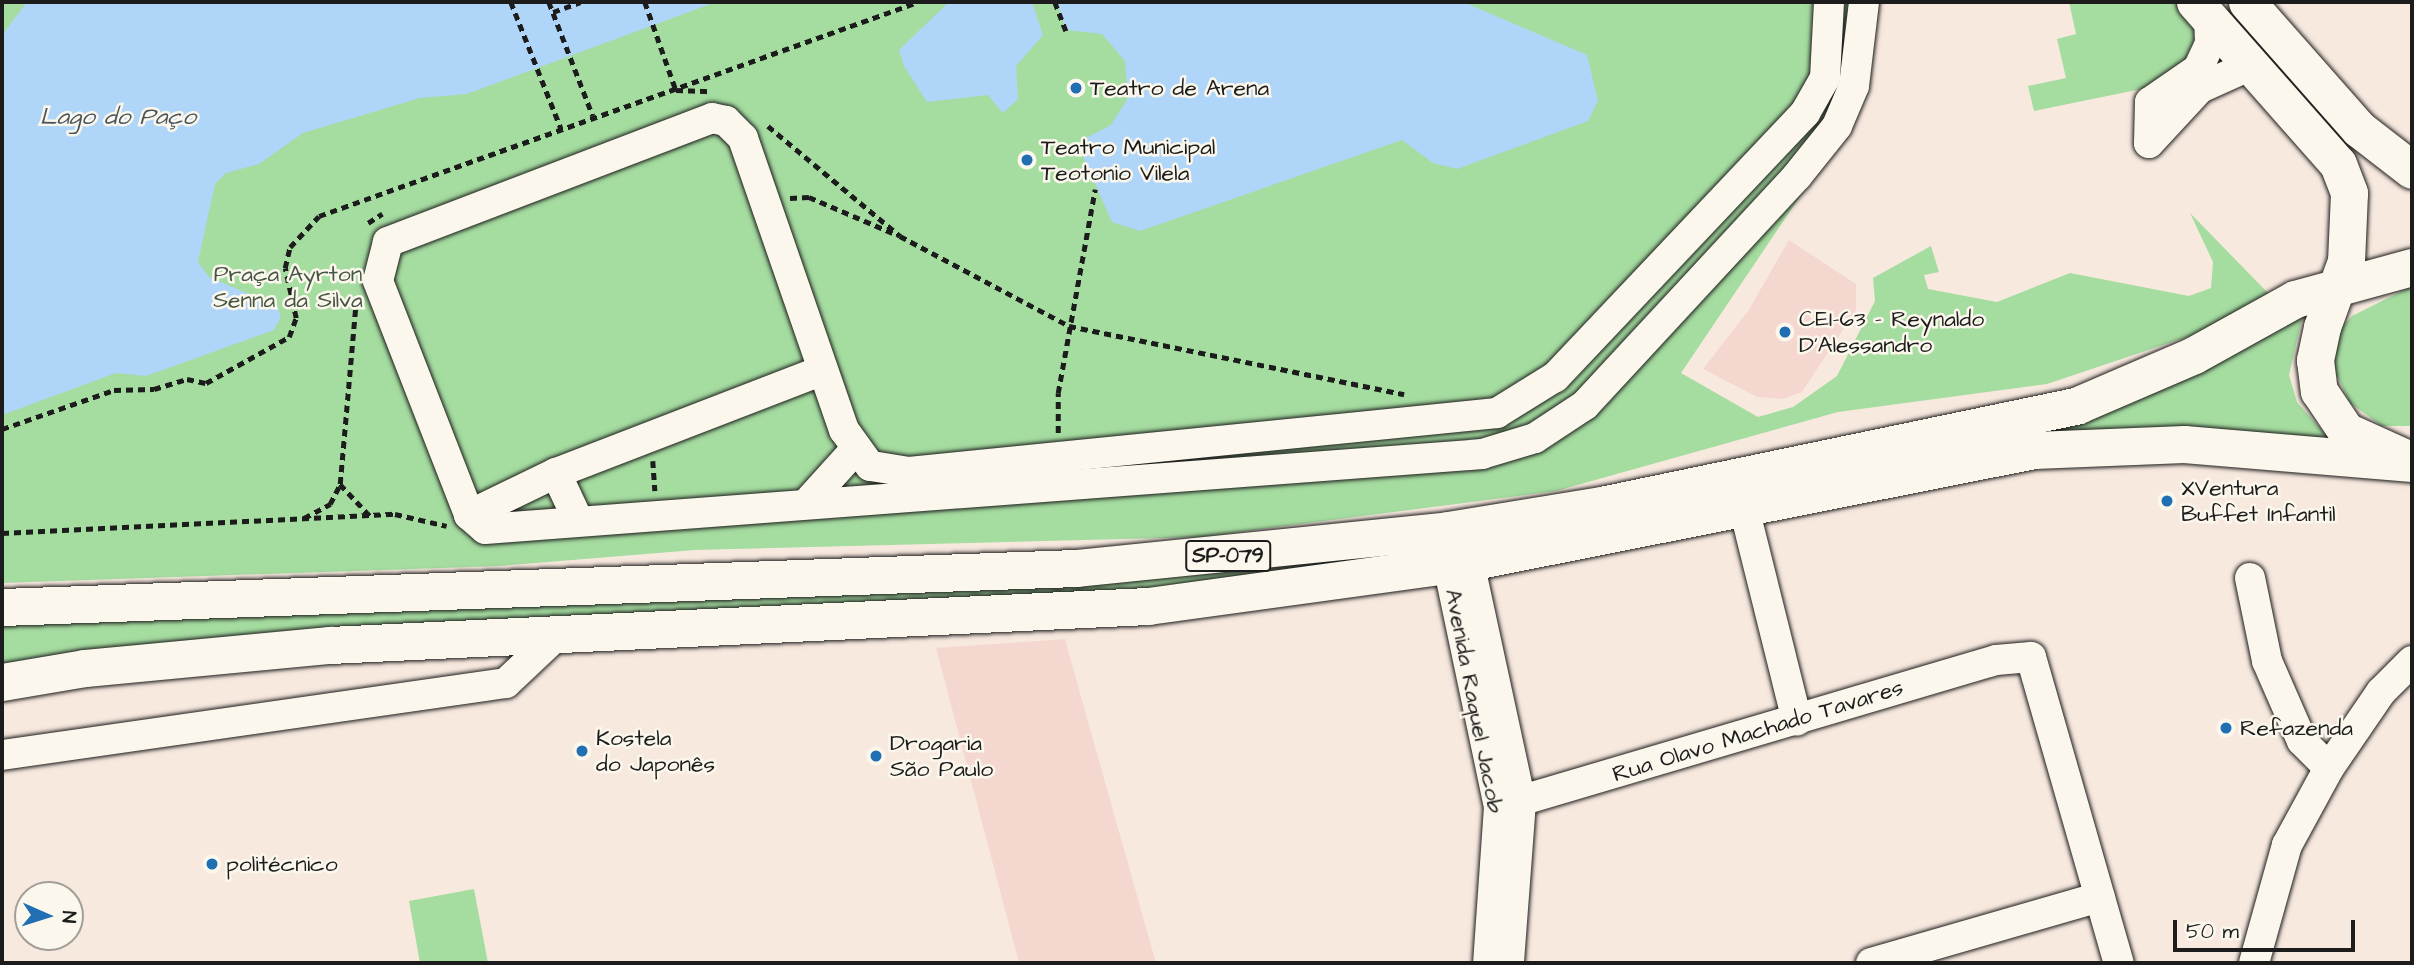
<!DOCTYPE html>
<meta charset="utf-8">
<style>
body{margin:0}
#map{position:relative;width:2414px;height:965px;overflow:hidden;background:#f8e9df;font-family:"Architects Daughter",sans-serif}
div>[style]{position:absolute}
.built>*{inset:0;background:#f4d8cf}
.green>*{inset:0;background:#a5dca0}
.water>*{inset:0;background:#afd5f8}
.path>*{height:4.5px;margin-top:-2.25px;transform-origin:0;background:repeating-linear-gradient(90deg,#1c1c1c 0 7px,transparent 0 12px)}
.roads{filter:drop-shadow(0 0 2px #1c1c1c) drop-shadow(0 0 2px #1c1c1c)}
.minor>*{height:30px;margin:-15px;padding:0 15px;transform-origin:15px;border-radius:15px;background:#fbf7ec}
.major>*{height:37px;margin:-18.5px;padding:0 18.5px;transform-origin:18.5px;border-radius:18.5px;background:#fbf7ec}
.dots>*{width:19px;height:19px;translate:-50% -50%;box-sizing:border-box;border:4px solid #fbf7ec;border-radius:50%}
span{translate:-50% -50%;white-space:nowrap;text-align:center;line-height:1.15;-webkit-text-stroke:5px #fbf7ec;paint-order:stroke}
.shield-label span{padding:2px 5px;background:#fbf7ec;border:2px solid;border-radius:5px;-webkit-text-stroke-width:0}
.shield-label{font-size:21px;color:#1c1c1c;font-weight:700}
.poi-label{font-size:23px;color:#1c1c1c}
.left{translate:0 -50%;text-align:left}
.park-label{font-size:23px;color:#455644}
.street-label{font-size:23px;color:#1c1c1c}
.water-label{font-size:24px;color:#48545e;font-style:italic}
.frame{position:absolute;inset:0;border:4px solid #1c1c1c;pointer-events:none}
.north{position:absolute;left:14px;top:881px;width:70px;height:70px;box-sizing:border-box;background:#fbf7ec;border:2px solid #a29f99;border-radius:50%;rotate:93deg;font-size:19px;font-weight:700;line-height:28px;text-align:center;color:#1c1c1c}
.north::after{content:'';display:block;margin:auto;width:24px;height:32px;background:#1f6fb2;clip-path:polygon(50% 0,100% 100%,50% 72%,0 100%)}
.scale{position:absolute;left:2173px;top:920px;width:182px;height:32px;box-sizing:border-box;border:4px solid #1c1c1c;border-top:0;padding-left:9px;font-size:21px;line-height:24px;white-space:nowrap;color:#1c1c1c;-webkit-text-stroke:5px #fbf7ec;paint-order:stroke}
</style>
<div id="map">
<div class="built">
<i style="clip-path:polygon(1789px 240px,1856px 284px,1856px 310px,1802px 392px,1783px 399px,1757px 397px,1703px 369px,1748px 311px)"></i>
<i style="clip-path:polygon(1065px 639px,1080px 693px,1156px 963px,1019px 963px,936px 648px)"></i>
</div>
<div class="green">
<i style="clip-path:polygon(2px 2px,1871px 2px,1807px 186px,1681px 373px,1758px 417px,1793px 407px,1837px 376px,1875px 301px,1873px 278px,1931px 246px,1939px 272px,1924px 275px,1928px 289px,1997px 302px,2070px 273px,2189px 296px,2211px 288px,2213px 262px,2190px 213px,2269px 294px,2196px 334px,2047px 384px,1838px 412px,1556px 491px,1201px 537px,695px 550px,500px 566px,2px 583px)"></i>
<i style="clip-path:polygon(2069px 2px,2180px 2px,2198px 35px,2194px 56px,2151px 87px,2034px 111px,2028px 86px,2066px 78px,2057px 39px,2076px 34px)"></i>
<i style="clip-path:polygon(2412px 286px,2412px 426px,2382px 426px,2350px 403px,2331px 363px,2338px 331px,2352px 316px)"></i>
<i style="clip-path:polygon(2304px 310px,2289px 375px,2297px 402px,2325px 434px,2313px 442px,2205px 435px,1270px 581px,2px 670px,2px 622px,834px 590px,1836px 467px)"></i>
<i style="clip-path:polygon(474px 889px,488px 963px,420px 963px,409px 901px)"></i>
</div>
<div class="water">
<i style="clip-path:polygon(27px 2px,716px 2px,467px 94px,420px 98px,303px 133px,259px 164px,226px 173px,215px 184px,198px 262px,209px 277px,277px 306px,281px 317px,274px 330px,146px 376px,116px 373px,2px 415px,2px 35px)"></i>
<i style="clip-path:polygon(949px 2px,1032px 2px,1043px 35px,1016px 66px,1018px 99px,1003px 113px,988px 95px,927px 102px,904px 66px,899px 50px)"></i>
<i style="clip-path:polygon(1057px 2px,1463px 2px,1587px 55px,1598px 101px,1588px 121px,1457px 169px,1433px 163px,1402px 140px,1140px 231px,1112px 222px,1082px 154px,1084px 139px,1111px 125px,1128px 98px,1125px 61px,1102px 34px,1066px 30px)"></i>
</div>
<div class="path">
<i style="left:511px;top:2px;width:136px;rotate:68.4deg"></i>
<i style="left:549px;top:2px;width:122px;rotate:68.9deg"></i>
<i style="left:645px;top:2px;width:93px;rotate:70.6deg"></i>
<i style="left:676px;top:90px;width:35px;rotate:2deg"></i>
<i style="left:1055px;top:2px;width:31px;rotate:69deg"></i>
<i style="left:553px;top:12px;width:29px;rotate:-20deg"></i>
<i style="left:768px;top:126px;width:172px;rotate:39.8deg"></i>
<i style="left:900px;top:236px;width:191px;rotate:28deg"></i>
<i style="left:1069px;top:326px;width:342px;rotate:11.5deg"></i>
<i style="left:790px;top:198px;width:19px;rotate:-3deg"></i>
<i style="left:809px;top:197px;width:91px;rotate:23.2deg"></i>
<i style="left:368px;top:223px;width:17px;rotate:-33deg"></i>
<i style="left:2px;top:429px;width:119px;rotate:-19.2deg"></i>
<i style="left:114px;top:390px;width:40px;rotate:-1.4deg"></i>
<i style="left:154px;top:389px;width:34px;rotate:-17deg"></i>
<i style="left:187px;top:379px;width:19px;rotate:12deg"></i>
<i style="left:206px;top:383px;width:95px;rotate:-29deg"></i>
<i style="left:289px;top:337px;width:20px;rotate:-70deg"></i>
<i style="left:296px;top:318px;width:51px;rotate:-102.4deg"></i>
<i style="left:285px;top:268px;width:22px;rotate:-77deg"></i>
<i style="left:290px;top:247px;width:42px;rotate:-46.9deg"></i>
<i style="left:319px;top:216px;width:636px;rotate:-19.66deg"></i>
<i style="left:1058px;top:433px;width:40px;rotate:-90deg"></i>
<i style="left:1058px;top:393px;width:207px;rotate:-79.7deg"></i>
<i style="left:653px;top:461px;width:30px;rotate:86deg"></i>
<i style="left:340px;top:484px;width:44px;rotate:46.8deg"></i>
<i style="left:304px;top:518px;width:30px;rotate:-28deg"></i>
<i style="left:330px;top:504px;width:22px;rotate:-63deg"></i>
<i style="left:340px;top:484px;width:184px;rotate:-85deg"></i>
<i style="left:2px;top:533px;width:393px;rotate:-2.8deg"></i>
<i style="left:395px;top:514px;width:53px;rotate:13deg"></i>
</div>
<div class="roads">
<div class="minor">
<i style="left:1829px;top:2px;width:76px;rotate:93deg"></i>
<i style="left:1825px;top:78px;width:40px;rotate:119.7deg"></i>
<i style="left:1805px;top:113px;width:364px;rotate:133.4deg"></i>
<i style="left:1555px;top:377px;width:68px;rotate:148.2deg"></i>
<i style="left:1497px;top:413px;width:591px;rotate:174.27deg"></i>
<i style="left:909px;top:472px;width:39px;rotate:-171deg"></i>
<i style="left:870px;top:466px;width:44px;rotate:-125.8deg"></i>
<i style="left:844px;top:430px;width:309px;rotate:-109.1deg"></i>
<i style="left:743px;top:138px;width:24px;rotate:-135deg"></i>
<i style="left:726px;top:121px;width:14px;rotate:-168deg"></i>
<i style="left:712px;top:118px;width:347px;rotate:159.1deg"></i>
<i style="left:388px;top:242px;width:40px;rotate:104.4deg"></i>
<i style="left:378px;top:281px;width:251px;rotate:68.7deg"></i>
<i style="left:469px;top:515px;width:21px;rotate:41deg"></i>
<i style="left:485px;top:529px;width:1000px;rotate:-4.3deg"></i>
<i style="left:1482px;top:454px;width:55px;rotate:-16.8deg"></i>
<i style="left:1535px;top:438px;width:60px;rotate:-33.4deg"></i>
<i style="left:1585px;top:405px;width:312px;rotate:-47.2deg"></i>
<i style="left:1797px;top:176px;width:64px;rotate:-51.3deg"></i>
<i style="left:1837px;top:126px;width:43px;rotate:-67deg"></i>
<i style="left:1854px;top:86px;width:85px;rotate:-83.2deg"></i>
<i style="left:2149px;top:143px;width:41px;rotate:-88.6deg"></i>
<i style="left:2150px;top:102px;width:58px;rotate:-34.5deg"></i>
<i style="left:2198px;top:69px;width:29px;rotate:-65deg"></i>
<i style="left:2210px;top:43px;width:25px;rotate:-92deg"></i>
<i style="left:2149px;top:143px;width:75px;rotate:-47.2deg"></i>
<i style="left:2200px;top:88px;width:56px;rotate:-24.3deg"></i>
<i style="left:806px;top:504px;width:72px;rotate:-47.8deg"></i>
<i style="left:1744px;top:508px;width:219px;rotate:76deg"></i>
<i style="left:469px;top:515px;width:97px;rotate:-25.8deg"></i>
<i style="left:578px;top:520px;width:52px;rotate:-115.1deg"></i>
<i style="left:556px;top:473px;width:286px;rotate:-21.1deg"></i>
<i style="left:1469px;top:562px;width:246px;rotate:77.8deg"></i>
<i style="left:1521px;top:802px;width:161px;rotate:94.3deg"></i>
<i style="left:1448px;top:565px;width:247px;rotate:78.1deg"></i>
<i style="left:1499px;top:807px;width:156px;rotate:94deg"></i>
<i style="left:2250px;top:578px;width:85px;rotate:78.4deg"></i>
<i style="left:2267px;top:661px;width:87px;rotate:66.4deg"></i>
<i style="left:2302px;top:741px;width:38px;rotate:45deg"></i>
<i style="left:2px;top:755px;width:509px;rotate:-8.13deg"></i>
<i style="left:506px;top:683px;width:71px;rotate:-43.3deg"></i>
<i style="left:1499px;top:807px;width:518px;rotate:-16.48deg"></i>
<i style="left:1996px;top:660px;width:35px;rotate:-5deg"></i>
<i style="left:2031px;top:657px;width:318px;rotate:74deg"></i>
<i style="left:1871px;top:963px;width:238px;rotate:-16.1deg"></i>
<i style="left:2254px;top:963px;width:123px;rotate:-74.4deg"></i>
<i style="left:2287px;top:845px;width:88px;rotate:-61.4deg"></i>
<i style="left:2329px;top:768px;width:92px;rotate:-55.6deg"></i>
<i style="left:2381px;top:692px;width:44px;rotate:-45deg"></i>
</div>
<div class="major">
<i style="left:2195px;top:2px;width:216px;rotate:48.6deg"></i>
<i style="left:2338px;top:164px;width:31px;rotate:69deg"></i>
<i style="left:2349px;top:193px;width:68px;rotate:92.5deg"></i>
<i style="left:2346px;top:261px;width:70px;rotate:110deg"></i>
<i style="left:2322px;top:327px;width:34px;rotate:102deg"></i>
<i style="left:2315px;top:360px;width:31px;rotate:83deg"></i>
<i style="left:2319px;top:391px;width:48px;rotate:56deg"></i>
<i style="left:2346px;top:431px;width:60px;rotate:24.4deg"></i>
<i style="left:2247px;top:2px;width:169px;rotate:48.6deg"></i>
<i style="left:2359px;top:129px;width:67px;rotate:37.7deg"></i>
<i style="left:2px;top:607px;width:1075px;rotate:-2.08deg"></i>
<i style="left:1076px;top:568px;width:374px;rotate:-5.8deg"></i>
<i style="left:1448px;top:530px;width:160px;rotate:-9.3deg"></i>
<i style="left:1606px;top:504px;width:482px;rotate:-11.8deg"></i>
<i style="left:2078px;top:405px;width:126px;rotate:-23.3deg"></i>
<i style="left:2194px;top:355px;width:115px;rotate:-29deg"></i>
<i style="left:2295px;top:299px;width:121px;rotate:-15.3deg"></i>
<i style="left:2px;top:682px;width:84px;rotate:-9.6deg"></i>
<i style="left:85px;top:668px;width:246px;rotate:-5.4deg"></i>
<i style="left:330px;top:645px;width:819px;rotate:-2.73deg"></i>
<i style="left:1148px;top:606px;width:324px;rotate:-7.8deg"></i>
<i style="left:1469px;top:562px;width:576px;rotate:-11.21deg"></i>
<i style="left:2034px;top:450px;width:150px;rotate:-2.3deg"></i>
<i style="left:2184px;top:444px;width:229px;rotate:4.8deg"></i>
</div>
</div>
<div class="dots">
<i style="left:1076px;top:88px;background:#1f6fb2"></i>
<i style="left:1027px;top:160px;background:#1f6fb2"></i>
<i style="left:1785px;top:332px;background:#1f6fb2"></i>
<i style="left:2167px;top:501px;background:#1f6fb2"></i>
<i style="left:2226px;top:728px;background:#1f6fb2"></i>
<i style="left:582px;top:751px;background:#1f6fb2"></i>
<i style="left:876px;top:756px;background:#1f6fb2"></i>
<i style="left:212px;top:864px;background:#1f6fb2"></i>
</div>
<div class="shield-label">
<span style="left:1228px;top:556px">SP-079</span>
</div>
<div class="poi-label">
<span class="left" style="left:1090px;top:88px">Teatro de Arena</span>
<span class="left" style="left:1041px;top:160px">Teatro Municipal<br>Teotonio Vilela</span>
<span class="left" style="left:1799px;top:332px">CEI-63 - Reynaldo<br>D'Alessandro</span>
<span class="left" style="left:2181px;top:501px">XVentura<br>Buffet Infantil</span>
<span class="left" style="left:2240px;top:728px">Refazenda</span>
<span class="left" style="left:596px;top:751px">Kostela<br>do Japonês</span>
<span class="left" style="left:890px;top:756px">Drogaria<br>São Paulo</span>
<span class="left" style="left:226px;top:864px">politécnico</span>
</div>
<div class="park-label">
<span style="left:288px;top:287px">Praça Ayrton<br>Senna da Silva</span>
</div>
<div class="street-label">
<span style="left:1474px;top:701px;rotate:79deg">Avenida Raquel Jacob</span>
<span style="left:1758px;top:731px;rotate:-17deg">Rua Olavo Machado Tavares</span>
</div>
<div class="water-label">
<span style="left:118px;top:118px">Lago do Paço</span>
</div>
<div class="frame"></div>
<div class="north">N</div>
<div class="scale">50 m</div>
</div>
